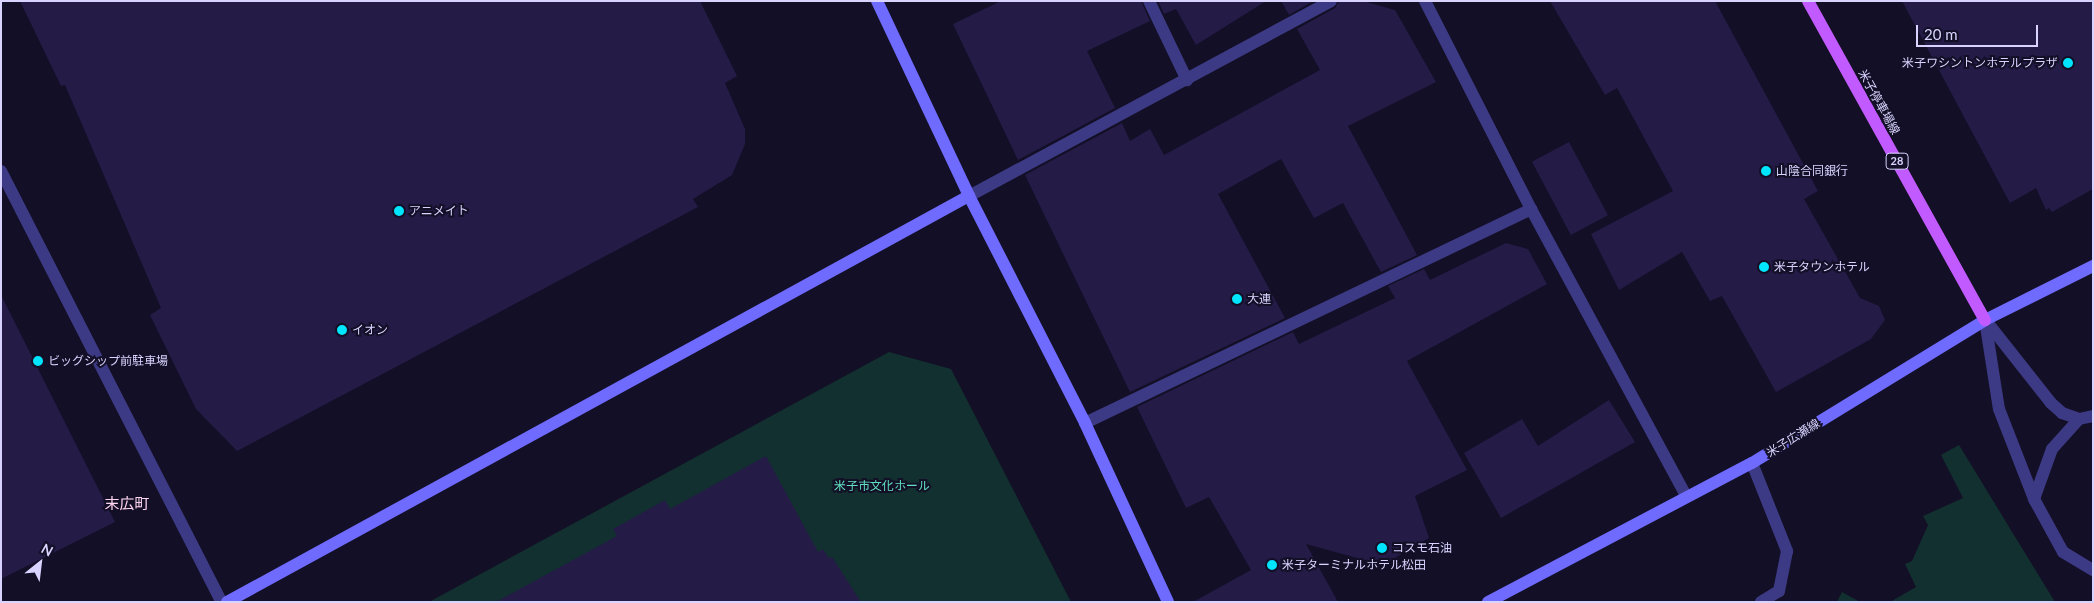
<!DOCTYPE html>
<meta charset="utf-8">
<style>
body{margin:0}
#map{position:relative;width:2094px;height:603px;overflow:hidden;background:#130f26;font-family:Lato,"Noto Sans JP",sans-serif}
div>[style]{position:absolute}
.green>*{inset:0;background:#12302f}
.building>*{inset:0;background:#241b47;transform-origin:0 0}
.lane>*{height:12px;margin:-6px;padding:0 6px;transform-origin:6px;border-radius:6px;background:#3d3a85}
.street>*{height:12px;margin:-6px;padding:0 6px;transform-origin:6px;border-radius:6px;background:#3d3a85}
.secondary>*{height:12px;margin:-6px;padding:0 6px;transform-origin:6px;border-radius:6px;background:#6f6bff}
.primary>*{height:12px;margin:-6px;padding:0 6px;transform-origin:6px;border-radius:6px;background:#c25bff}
.dots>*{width:14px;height:14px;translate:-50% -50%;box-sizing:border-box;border:2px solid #130f26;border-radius:50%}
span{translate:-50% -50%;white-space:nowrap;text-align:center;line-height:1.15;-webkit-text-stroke:4px #130f26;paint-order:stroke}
.shield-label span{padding:1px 4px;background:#130f26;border:1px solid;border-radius:4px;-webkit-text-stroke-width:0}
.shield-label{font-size:11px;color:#d9d4ff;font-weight:700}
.poi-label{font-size:12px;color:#d9d4ff}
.right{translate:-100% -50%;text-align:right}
.left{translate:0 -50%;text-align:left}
.street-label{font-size:12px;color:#d9d4ff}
.park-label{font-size:12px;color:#5fe0c0}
.quarter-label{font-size:15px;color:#ffd6f0}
.frame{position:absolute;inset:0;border:2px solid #d9d4ff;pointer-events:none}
.north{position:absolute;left:15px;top:538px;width:50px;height:50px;-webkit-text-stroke:4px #130f26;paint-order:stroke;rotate:29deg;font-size:14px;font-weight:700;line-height:20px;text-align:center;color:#d9d4ff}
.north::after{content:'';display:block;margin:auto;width:18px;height:22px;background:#d9d4ff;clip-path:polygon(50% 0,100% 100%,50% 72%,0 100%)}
.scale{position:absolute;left:1916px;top:25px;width:122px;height:22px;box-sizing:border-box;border:2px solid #d9d4ff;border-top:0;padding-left:6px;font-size:15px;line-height:18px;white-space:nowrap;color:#d9d4ff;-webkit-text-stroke:4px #130f26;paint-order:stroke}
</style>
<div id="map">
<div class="green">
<i style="clip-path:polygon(889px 352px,951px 369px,1071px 602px,429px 602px)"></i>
<i style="clip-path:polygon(1959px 445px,2055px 602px,1890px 602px,1916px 587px,1905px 564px,1912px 561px,1928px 525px,1923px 516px,1963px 498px,1941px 455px)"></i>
<i style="clip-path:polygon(1842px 592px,1860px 602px,1837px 602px)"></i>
</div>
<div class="building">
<i style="clip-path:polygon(20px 1px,700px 1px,737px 76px,725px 83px,745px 129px,745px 144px,732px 175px,693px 199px,698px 207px,237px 451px,196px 409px,150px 315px,161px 308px,65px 85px,61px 86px)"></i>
<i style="clip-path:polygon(1001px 1px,1141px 1px,1150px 21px,1087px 51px,1115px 108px,1018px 160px,953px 24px)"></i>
<i style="clip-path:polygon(1158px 1px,1266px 1px,1196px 45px,1176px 9px,1164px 14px)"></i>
<i style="clip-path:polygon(1281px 1px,1313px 1px,1289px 15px)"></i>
<i style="clip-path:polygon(1339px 1px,1363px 1px,1395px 10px,1436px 82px,1348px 126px,1417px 255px,1381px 272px,1343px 203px,1314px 218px,1281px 159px,1218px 194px,1285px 318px,1130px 392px,1025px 175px,1122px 123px,1130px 141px,1150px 129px,1164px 155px,1320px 70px,1297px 29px,1335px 8px)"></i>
<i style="clip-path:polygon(1550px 1px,1715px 1px,1818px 191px,1804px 199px,1860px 298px,1879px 306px,1885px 320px,1871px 339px,1776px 392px,1722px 296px,1710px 301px,1682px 252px,1619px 290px,1591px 234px,1673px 191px,1617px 88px,1605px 95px)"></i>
<i style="clip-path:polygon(1902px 1px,2093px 1px,2093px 189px,2052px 212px,2049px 208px,2046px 210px,2036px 188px,2010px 203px)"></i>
<i style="left:1569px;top:142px;width:83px;height:42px;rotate:62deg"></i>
<i style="clip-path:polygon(1506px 243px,1528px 249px,1547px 284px,1407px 361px,1467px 470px,1415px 496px,1429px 538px,1383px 565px,1306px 544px,1338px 602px,1193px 602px,1251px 570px,1209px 497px,1186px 508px,1137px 407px,1293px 332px,1299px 344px,1395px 298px,1388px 286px,1424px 269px,1430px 280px)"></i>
<i style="clip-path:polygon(1px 295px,115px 522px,1px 579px)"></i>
<i style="clip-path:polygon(1609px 400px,1635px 442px,1501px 518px,1464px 453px,1522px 419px,1538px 446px)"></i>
<i style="clip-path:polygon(766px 456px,818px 552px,823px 549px,829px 558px,832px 557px,861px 602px,496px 602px,617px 536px,613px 529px,665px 500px,670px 509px)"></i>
</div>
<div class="lane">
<i style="left:1985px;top:320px;width:90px;rotate:81.1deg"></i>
<i style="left:1999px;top:409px;width:97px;rotate:68.7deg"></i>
<i style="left:1987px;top:322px;width:103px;rotate:51.7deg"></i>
<i style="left:2051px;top:403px;width:15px;rotate:42deg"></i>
<i style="left:2062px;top:413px;width:18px;rotate:19deg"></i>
<i style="left:2079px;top:419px;width:14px;rotate:-12deg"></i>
<i style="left:2079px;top:419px;width:40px;rotate:132deg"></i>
<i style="left:2052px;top:449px;width:53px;rotate:109.8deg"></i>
<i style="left:2034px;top:499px;width:60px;rotate:61.3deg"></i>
<i style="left:2063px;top:552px;width:35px;rotate:31deg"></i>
<i style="left:1752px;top:463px;width:95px;rotate:68.3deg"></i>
<i style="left:1787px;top:551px;width:41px;rotate:101.3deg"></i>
<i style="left:1779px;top:591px;width:21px;rotate:149deg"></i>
</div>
<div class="street">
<i style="left:1149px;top:1px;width:88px;rotate:64.3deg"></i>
<i style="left:1425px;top:1px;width:233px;rotate:63deg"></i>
<i style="left:1531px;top:209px;width:326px;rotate:61.6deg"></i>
<i style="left:1px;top:171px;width:484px;rotate:62.9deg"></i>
<i style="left:969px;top:196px;width:411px;rotate:-28.3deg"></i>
<i style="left:1085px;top:423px;width:495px;rotate:-25.6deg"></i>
</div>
<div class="secondary">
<i style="left:877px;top:1px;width:216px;rotate:64.7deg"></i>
<i style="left:227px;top:602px;width:846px;rotate:-28.69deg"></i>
<i style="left:969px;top:196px;width:255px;rotate:62.9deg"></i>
<i style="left:1085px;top:423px;width:197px;rotate:65.1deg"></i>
<i style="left:1488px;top:602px;width:298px;rotate:-27.8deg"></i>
<i style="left:1752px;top:463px;width:273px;rotate:-31.5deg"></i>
<i style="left:1985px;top:320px;width:121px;rotate:-26.6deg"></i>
</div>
<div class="primary">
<i style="left:1808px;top:1px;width:365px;rotate:61deg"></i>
</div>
<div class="dots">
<i style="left:2068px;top:63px;background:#00e5ff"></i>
<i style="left:1766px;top:171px;background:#00e5ff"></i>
<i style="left:399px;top:211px;background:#00e5ff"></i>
<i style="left:1764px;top:267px;background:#00e5ff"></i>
<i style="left:1237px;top:299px;background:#00e5ff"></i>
<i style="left:342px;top:330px;background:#00e5ff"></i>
<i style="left:38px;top:361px;background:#00e5ff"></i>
<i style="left:1382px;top:548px;background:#00e5ff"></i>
<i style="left:1272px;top:565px;background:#00e5ff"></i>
</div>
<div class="shield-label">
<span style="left:1897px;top:161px">28</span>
</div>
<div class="poi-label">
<span class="right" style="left:2058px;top:63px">米子ワシントンホテルプラザ</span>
<span class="left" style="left:1776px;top:171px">山陰合同銀行</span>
<span class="left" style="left:409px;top:211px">アニメイト</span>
<span class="left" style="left:1774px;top:267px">米子タウンホテル</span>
<span class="left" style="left:1247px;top:299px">大連</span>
<span class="left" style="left:352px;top:330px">イオン</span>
<span class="left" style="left:48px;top:361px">ビッグシップ前駐車場</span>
<span class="left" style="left:1392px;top:548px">コスモ石油</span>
<span class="left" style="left:1282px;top:565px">米子ターミナルホテル松田</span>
</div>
<div class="street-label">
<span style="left:1879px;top:102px;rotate:61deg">米子停車場線</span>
<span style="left:1793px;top:438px;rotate:-32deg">米子広瀬線</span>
</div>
<div class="park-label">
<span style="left:882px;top:486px">米子市文化ホール</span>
</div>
<div class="quarter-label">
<span style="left:127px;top:504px">末広町</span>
</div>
<div class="frame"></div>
<div class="north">N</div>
<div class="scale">20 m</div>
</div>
